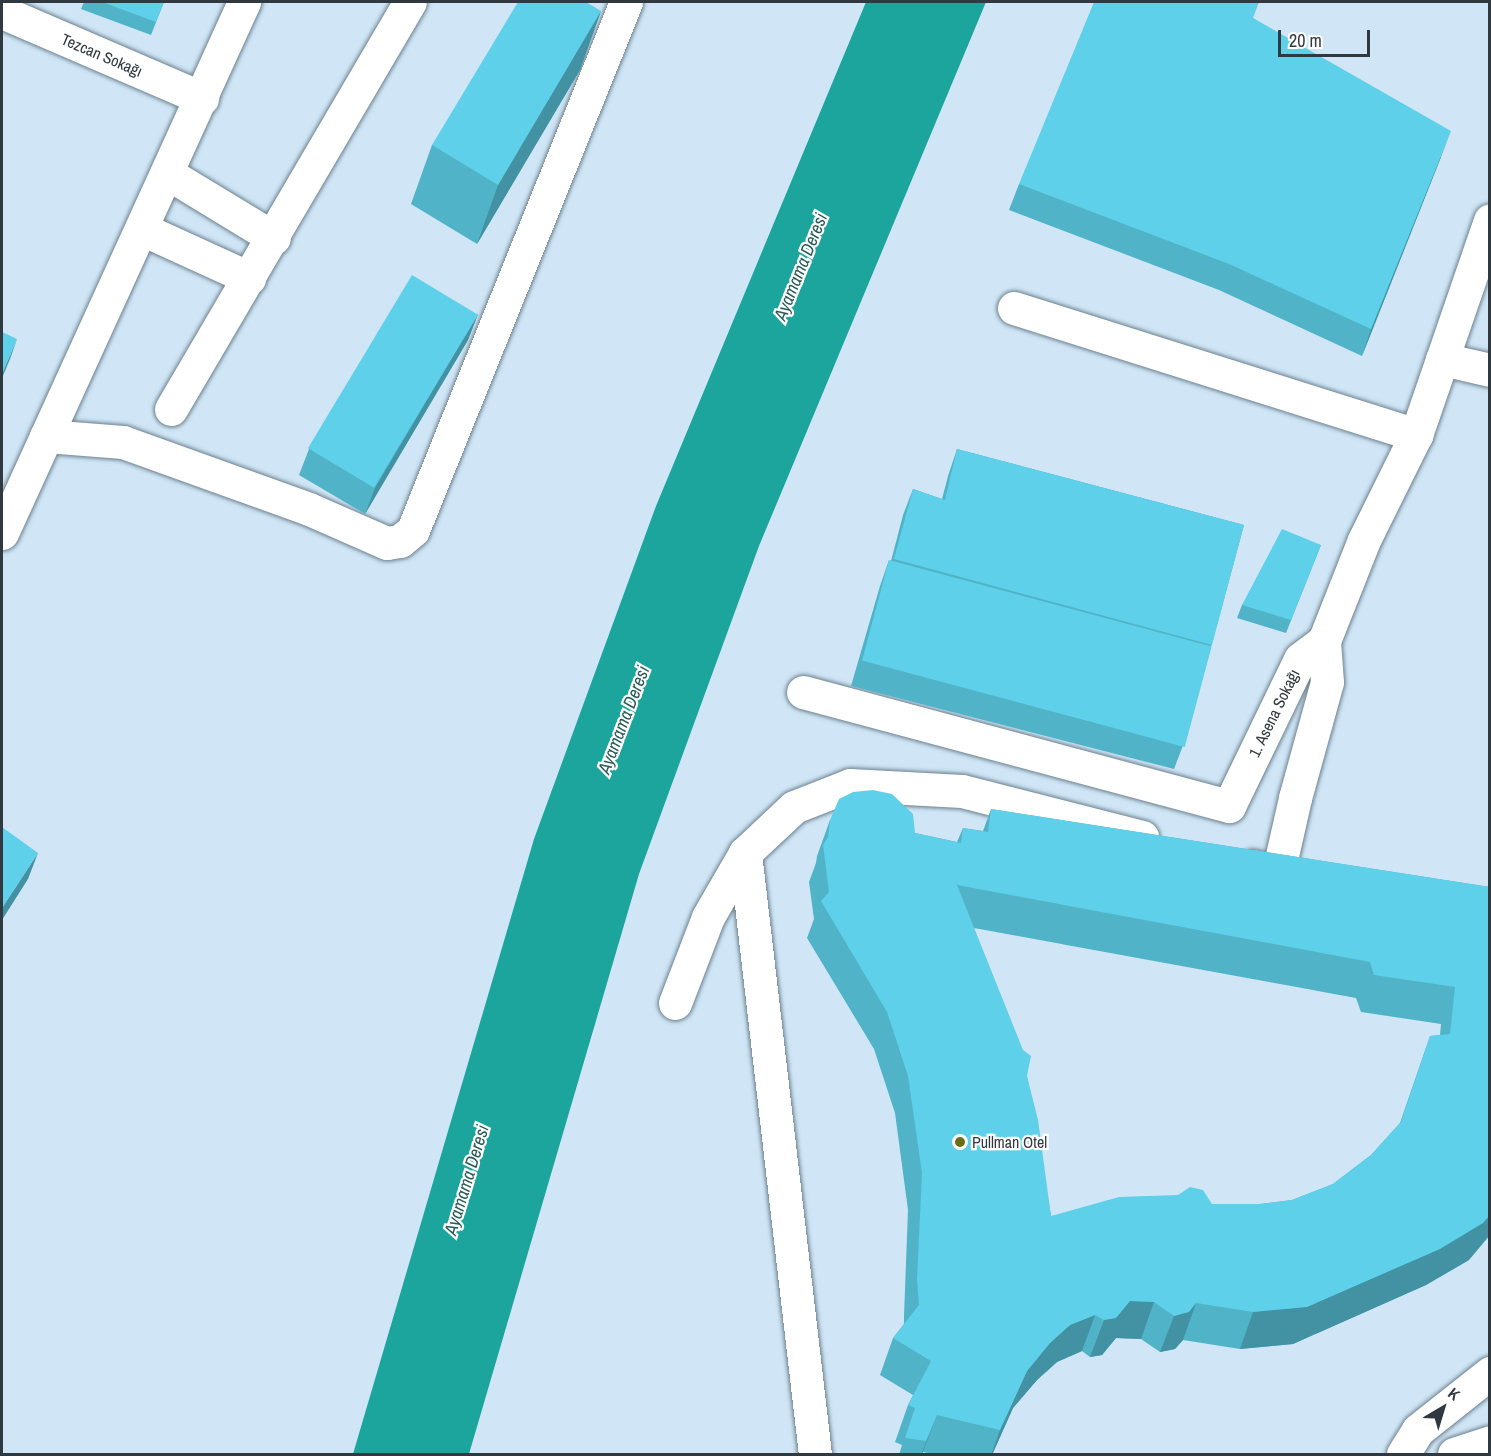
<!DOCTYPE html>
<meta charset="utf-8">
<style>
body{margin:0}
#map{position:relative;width:1491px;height:1456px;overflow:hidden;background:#d0e6f6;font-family:"Archivo Narrow",sans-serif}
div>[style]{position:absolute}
.water>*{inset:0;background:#1ca59d}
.roads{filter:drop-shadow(0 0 2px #6c808f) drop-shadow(0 0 2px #6c808f)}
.minor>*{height:33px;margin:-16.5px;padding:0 16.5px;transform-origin:16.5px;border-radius:16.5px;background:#fff}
.major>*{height:33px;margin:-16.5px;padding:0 16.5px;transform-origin:16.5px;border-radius:16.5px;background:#fff}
.wall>*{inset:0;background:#51b3c8}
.shaded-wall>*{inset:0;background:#4292a3}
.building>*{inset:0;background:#5ed0e9;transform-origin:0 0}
.dots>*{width:16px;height:16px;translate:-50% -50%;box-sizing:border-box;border:3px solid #fff;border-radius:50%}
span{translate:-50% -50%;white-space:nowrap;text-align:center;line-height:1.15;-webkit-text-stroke:4.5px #fff;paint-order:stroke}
.street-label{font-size:16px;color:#30393f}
.poi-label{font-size:16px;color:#30393f}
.left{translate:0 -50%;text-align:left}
.water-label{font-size:18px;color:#285b57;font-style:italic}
.frame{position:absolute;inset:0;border:3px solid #30393f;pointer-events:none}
.north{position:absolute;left:1413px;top:1378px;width:60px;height:60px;-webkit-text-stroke:4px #fff;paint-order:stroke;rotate:38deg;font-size:16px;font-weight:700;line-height:24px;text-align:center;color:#30393f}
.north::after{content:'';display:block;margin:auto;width:21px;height:27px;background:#30393f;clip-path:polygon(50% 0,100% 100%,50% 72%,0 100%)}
.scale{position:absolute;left:1278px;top:30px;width:92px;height:27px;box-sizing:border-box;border:3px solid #30393f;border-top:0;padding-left:8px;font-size:18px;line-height:21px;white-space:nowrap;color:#30393f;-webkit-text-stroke:4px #fff;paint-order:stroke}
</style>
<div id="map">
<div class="water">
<i style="clip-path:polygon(866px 2px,986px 2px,759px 546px,639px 874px,469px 1454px,353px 1454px,534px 839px,656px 506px)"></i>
</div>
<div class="roads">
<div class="minor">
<i style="left:2px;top:12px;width:218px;rotate:23.3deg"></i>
<i style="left:167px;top:173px;width:125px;rotate:31.3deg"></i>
<i style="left:142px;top:229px;width:118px;rotate:24.6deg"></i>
<i style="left:1014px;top:308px;width:422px;rotate:17.5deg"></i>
<i style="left:1442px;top:359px;width:49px;rotate:12.9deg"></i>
<i style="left:171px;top:409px;width:472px;rotate:-59.6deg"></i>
<i style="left:46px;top:436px;width:77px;rotate:4.5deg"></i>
<i style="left:123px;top:442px;width:198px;rotate:19.8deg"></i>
<i style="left:309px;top:509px;width:85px;rotate:23.6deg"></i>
<i style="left:387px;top:543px;width:13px;rotate:-9deg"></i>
<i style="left:400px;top:541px;width:17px;rotate:-40deg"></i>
<i style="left:413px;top:530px;width:569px;rotate:-68.03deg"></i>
<i style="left:803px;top:692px;width:441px;rotate:15deg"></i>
<i style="left:1229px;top:806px;width:163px;rotate:-64.2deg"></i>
<i style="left:1300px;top:659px;width:30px;rotate:-37deg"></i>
<i style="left:1324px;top:641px;width:109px;rotate:-68.4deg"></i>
<i style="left:1364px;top:540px;width:117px;rotate:-63.7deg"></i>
<i style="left:1416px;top:435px;width:227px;rotate:-71deg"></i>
<i style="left:745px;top:853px;width:605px;rotate:83.36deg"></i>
<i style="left:1253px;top:866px;width:26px;rotate:16deg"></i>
<i style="left:1278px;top:873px;width:77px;rotate:-77.2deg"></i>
<i style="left:1295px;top:798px;width:120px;rotate:-74.6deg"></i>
<i style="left:1327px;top:682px;width:41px;rotate:-94.2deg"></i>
<i style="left:675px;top:1003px;width:92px;rotate:-69deg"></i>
<i style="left:708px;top:917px;width:74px;rotate:-60deg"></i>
<i style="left:745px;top:853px;width:67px;rotate:-43.2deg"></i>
<i style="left:794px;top:807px;width:60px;rotate:-21.4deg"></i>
<i style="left:850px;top:785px;width:112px;rotate:3.1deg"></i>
<i style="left:962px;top:791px;width:186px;rotate:14.3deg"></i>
<i style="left:1403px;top:1454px;width:28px;rotate:-58deg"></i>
<i style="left:1418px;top:1430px;width:92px;rotate:-38.4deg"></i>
<i style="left:1454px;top:1454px;width:38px;rotate:-18deg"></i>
</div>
<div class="major">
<i style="left:2px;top:533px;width:584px;rotate:-65.5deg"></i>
</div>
</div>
<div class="wall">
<i style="clip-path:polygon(84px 2px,164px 2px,151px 35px,81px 9px)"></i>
<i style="clip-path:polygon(601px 11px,580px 70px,477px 244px,411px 204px,432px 145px)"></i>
<i style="clip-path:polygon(1253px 18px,1441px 157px,1362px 356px,1219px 290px,1009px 210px,1019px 184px)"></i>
<i style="clip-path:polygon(478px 314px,468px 340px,365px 514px,299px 475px,309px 449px)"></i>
<i style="clip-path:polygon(957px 449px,1244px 525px,1211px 647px,1184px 743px,1174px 769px,851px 686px,880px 586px,889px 560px,891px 561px,903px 515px,913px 489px,942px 499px,948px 476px)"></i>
<i style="clip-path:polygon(1321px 545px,1286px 633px,1237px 618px,1242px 605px)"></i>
<i style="clip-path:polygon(evenodd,991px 809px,1490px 887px,1469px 1260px,1426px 1285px,1293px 1344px,1240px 1349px,1183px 1340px,1175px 1349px,1160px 1352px,1141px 1339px,1116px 1338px,1102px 1355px,1090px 1357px,1082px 1351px,1057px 1362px,1037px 1380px,1013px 1408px,992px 1455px,935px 1455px,923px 1452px,922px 1455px,899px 1455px,902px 1445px,895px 1442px,908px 1405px,913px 1395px,880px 1375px,893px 1338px,904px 1324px,904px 1316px,908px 1210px,895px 1113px,874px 1049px,807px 938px,814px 919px,809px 882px,816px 863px,817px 856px,830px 820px,915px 833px,957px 842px,963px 828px,983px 831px,991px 809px,974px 928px,1356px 998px,1361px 1012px,1441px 1024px,1440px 1035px,1430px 1036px,1400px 1123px,1371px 1155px,1333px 1184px,1292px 1200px,1260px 1204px,1212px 1204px,1051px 1216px,1027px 1076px,974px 928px)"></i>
</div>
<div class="shaded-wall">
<i style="clip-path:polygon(601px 11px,580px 70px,477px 244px,498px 185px)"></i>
<i style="clip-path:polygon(1451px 131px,1441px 157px,1362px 356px,1371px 329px)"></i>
<i style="clip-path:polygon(478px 314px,468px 340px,365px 514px,375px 488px)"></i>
<i style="clip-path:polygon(17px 339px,10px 359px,2px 378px,2px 374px)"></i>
<i style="clip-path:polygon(38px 853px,28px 879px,2px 920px,2px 908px)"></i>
<i style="clip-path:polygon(1490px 1215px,1490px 1235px,1469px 1260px,1426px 1285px,1293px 1344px,1240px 1349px,1253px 1312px)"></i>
<i style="clip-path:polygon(1130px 1301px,1154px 1302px,1141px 1339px,1116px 1338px,1102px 1355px,1090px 1357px,1104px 1320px)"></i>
<i style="clip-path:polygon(1196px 1303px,1183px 1340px,1175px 1349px,1160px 1352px,1174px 1316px)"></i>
<i style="clip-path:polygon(1095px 1315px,1082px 1351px,1057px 1362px,1037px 1380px,1013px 1408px,992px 1455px,991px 1455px,1000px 1430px,1027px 1371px,1050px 1343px,1070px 1325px)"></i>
<i style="clip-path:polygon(937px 1415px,923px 1452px,922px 1455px,921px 1455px)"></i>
</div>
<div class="building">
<i style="clip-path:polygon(102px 2px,164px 2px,156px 22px)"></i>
<i style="clip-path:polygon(518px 2px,586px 2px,601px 11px,498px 185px,432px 145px)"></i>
<i style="clip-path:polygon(1094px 2px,1259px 2px,1253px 18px,1451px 131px,1371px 329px,1229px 264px,1019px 184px)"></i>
<i style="left:412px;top:275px;width:77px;height:202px;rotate:31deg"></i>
<i style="clip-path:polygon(2px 332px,17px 339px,2px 374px)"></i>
<i style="clip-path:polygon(957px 449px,1244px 525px,1212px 645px,894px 559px,913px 489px,945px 500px)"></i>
<i style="clip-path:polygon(1282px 529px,1321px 545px,1291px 620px,1242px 605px)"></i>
<i style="left:889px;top:560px;width:334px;height:104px;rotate:15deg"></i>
<i style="clip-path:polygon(evenodd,873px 790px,892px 794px,913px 814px,915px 833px,961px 843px,963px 828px,988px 832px,991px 809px,1490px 887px,1490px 1215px,1483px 1223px,1440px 1249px,1307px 1307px,1253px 1312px,1196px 1303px,1189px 1312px,1174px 1316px,1154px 1302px,1130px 1301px,1116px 1318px,1104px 1320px,1095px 1315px,1070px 1325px,1050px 1343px,1027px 1371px,1000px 1430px,937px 1415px,926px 1441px,905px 1438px,915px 1408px,908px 1405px,931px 1361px,893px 1338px,919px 1305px,917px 1279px,922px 1173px,908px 1076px,887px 1012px,821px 901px,829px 892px,823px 845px,828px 837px,830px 820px,839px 799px,853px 792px,873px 790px,957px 885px,1370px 962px,1374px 975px,1455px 987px,1450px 1034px,1430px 1036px,1401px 1122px,1371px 1155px,1333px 1184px,1292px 1200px,1260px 1204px,1212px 1204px,1203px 1190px,1190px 1187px,1178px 1195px,1119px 1197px,1051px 1216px,1038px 1120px,1027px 1076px,1031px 1056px,1023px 1050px,957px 885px)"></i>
<i style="clip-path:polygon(2px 827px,38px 853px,2px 908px)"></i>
</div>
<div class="dots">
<i style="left:960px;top:1142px;background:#6a6f15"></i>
</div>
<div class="street-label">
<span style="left:102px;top:55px;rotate:23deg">Tezcan Sokağı</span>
<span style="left:1274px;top:713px;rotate:-64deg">1. Asena Sokağı</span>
</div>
<div class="poi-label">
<span class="left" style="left:972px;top:1142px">Pullman Otel</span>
</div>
<div class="water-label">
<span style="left:801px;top:267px;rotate:-68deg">Ayamama Deresi</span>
<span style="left:624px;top:720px;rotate:-69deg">Ayamama Deresi</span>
<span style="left:467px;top:1180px;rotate:-73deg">Ayamama Deresi</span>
</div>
<div class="frame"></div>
<div class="north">K</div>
<div class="scale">20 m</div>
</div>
